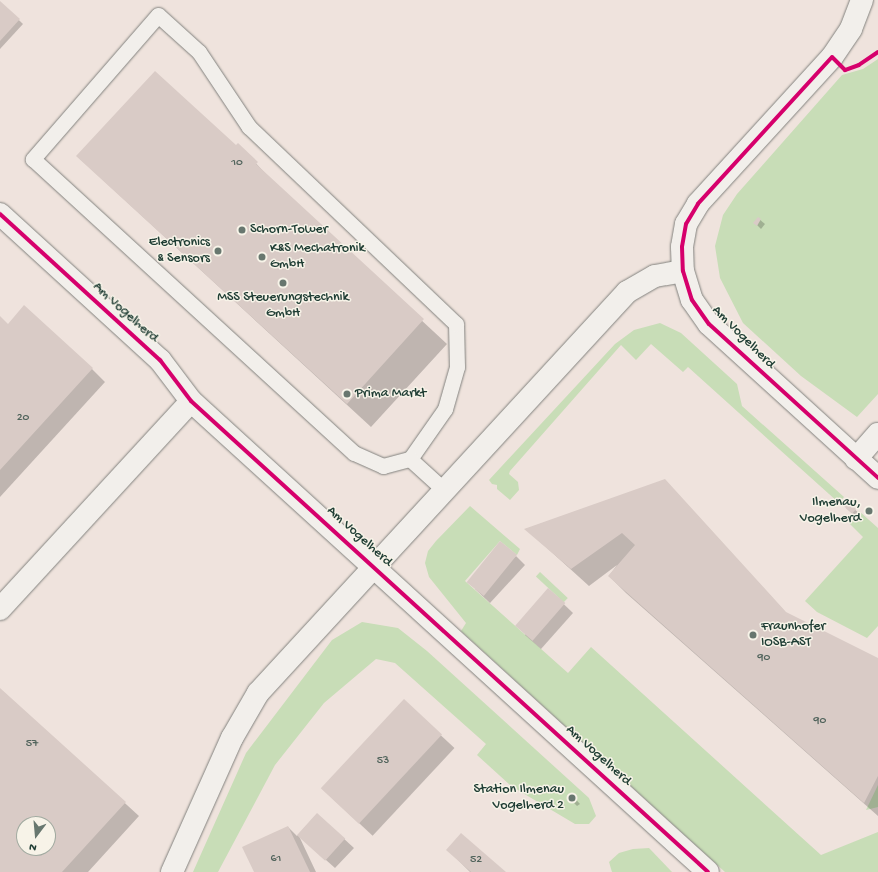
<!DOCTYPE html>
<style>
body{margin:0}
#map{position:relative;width:878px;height:872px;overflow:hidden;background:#efe3dd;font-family:"Gochi Hand",sans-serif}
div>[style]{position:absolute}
.green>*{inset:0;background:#c8ddb7;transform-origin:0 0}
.shadow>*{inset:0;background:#0003;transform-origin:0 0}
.building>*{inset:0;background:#d9cbc6;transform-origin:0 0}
.roads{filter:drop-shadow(0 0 1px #82827e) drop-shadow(0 0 1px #82827e)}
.service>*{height:15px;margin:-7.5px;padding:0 7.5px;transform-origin:7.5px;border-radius:7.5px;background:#f2efeb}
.minor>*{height:22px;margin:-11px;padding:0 11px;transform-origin:11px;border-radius:11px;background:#f2efeb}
.cycleway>*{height:4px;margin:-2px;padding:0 2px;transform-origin:2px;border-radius:2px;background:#d6006c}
.dots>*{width:11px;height:11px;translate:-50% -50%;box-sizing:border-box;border:2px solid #f7f3e8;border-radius:50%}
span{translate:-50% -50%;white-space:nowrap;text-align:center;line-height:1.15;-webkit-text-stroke:3px #f7f3e8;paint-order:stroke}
.number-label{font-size:12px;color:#50635b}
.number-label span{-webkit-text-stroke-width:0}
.poi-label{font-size:14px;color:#1f3d34}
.left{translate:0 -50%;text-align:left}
.right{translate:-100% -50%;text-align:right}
.street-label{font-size:14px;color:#1f3d34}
.north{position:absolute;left:16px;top:816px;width:40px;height:40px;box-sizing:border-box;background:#f7f3e8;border:1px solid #a1aaa0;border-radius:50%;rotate:196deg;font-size:11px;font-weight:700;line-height:16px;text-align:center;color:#1f3d34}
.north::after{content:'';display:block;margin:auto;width:14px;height:18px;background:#68776f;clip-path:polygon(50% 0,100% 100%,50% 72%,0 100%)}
</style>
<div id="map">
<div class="green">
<i style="clip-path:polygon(878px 59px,878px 394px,857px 417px,801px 376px,743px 323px,720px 278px,715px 246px,723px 215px,737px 194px,842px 75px,863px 69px)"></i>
<i style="clip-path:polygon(660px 323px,681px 333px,737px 384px,742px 406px,844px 497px,839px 503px,688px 367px,683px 372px,651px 344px,636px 360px,621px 345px,510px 471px,509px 474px,518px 482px,519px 490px,510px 500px,497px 489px,497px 485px,492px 484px,489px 480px,615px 344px,634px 330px)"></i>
<i style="clip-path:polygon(470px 506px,520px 549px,517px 555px,500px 541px,465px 581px,568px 673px,591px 647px,821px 855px,878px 832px,878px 872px,725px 872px,461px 631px,466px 623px,429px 577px,425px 563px,428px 551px,436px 541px)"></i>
<i style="clip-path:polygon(859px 511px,878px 528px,878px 626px,867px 638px,817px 612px,805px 601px,863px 537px,849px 523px)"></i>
<i style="left:540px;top:572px;width:38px;height:6px;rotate:43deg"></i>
<i style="clip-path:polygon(362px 622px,398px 628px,427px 651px,589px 798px,596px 816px,589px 824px,575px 824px,511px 786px,477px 755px,486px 744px,395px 663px,376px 659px,324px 703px,275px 765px,218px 872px,193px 872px,246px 753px,332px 640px)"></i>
<i style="clip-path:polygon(878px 785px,878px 807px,866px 810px)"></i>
<i style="clip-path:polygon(649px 848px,672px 872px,612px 872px,609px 862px,619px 853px,633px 849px)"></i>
</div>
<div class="shadow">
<i style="clip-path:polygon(0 2px,23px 24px,0 49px)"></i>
<i style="clip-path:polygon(238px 144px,279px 188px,447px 344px,371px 427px,77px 156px,236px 147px)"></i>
<i style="clip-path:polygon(758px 218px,765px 224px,761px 229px,755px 223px)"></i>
<i style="clip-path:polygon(0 318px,8px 325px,92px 369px,105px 382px,0 497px)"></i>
<i style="clip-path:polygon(665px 480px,788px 615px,878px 659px,878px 816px,626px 593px,609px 576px,617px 565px,589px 586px,526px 529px)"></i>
<i style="clip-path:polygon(845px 501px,860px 514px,857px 518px,846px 508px)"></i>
<i style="clip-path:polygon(516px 556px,525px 565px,490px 603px,475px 589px)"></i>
<i style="clip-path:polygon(549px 590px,573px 613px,541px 649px,525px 635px)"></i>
<i style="clip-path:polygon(evenodd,0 689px,139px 816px,88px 872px,0 872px,0 689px,24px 824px,48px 824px,48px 848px,24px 848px,24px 824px)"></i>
<i style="left:404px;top:701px;width:69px;height:120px;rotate:43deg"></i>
<i style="clip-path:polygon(571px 794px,580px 804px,577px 806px,568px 797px)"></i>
<i style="clip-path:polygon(317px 814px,354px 848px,335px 868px,299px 836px,316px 872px,255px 872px,288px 827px,297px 836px)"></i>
<i style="clip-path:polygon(448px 850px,504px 872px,470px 872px)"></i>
</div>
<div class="building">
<i style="clip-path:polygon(0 1px,20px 19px,0 41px)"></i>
<i style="clip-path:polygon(155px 71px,236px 145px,238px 143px,258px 162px,256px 164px,424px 319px,347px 404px,76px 156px)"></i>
<i style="clip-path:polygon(758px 217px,761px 219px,757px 226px,753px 223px)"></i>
<i style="clip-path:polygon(24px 305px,93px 368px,0 470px,0 316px,8px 324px)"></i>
<i style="clip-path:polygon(665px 479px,786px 612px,878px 658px,878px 776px,864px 803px,608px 576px,635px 545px,622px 533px,571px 569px,524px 529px)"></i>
<i style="left:845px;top:499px;width:15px;height:6px;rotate:42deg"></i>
<i style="left:500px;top:541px;width:22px;height:53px;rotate:39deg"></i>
<i style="left:548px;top:588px;width:23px;height:50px;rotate:41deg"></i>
<i style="clip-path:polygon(evenodd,0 688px,126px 802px,62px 872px,0 872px,0 688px,24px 824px,48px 824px,48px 848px,24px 848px,24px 824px)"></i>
<i style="left:404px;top:699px;width:52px;height:122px;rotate:43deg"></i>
<i style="clip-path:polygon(571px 793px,576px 799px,573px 803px,567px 797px)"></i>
<i style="left:317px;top:813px;width:38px;height:30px;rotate:42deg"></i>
<i style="clip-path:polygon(288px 826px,310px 872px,254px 872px,242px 847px)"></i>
<i style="clip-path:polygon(461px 833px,506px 872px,471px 872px,446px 850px)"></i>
</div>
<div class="roads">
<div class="service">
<i style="left:410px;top:459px;width:61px;rotate:-55deg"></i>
<i style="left:445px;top:409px;width:44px;rotate:-74.1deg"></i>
<i style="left:457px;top:367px;width:43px;rotate:-91.3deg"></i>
<i style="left:456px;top:324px;width:286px;rotate:-136.4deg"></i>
<i style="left:249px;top:127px;width:90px;rotate:-123.7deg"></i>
<i style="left:199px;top:52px;width:55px;rotate:-137.9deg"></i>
<i style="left:158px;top:15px;width:191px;rotate:131deg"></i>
<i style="left:33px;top:159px;width:435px;rotate:42.5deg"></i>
<i style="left:354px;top:453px;width:32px;rotate:24deg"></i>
<i style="left:383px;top:466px;width:28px;rotate:-15deg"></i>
<i style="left:410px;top:459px;width:45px;rotate:42.3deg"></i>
</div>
<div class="minor">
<i style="left:862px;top:0;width:31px;rotate:111deg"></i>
<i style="left:851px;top:29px;width:34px;rotate:124deg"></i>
<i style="left:832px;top:57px;width:199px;rotate:132.4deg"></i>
<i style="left:698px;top:204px;width:23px;rotate:121deg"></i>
<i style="left:686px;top:224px;width:23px;rotate:100deg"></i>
<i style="left:682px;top:247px;width:24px;rotate:88deg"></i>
<i style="left:683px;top:271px;width:30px;rotate:73deg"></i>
<i style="left:692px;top:300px;width:29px;rotate:55deg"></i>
<i style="left:709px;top:324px;width:229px;rotate:42.3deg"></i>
<i style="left:0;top:214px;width:217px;rotate:42.4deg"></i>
<i style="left:160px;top:360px;width:51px;rotate:52.9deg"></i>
<i style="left:191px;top:401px;width:699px;rotate:42.33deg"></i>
<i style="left:856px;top:459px;width:33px;rotate:-49deg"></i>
<i style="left:0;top:609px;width:282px;rotate:-47.4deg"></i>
<i style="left:172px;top:872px;width:147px;rotate:-65.9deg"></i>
<i style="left:232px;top:738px;width:52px;rotate:-60deg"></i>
<i style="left:258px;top:693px;width:545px;rotate:-47.38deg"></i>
<i style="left:627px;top:292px;width:32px;rotate:-30deg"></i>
<i style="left:655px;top:276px;width:28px;rotate:-10deg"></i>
</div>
</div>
<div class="cycleway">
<i style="left:878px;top:52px;width:23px;rotate:146deg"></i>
<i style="left:859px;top:65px;width:15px;rotate:160deg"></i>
<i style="left:845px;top:70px;width:18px;rotate:-135deg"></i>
<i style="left:832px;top:57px;width:199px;rotate:132.4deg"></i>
<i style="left:698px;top:204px;width:23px;rotate:121deg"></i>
<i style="left:686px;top:224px;width:23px;rotate:100deg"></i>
<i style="left:682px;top:247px;width:24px;rotate:88deg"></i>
<i style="left:683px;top:271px;width:30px;rotate:73deg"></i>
<i style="left:692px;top:300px;width:29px;rotate:55deg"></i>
<i style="left:709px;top:324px;width:229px;rotate:42.3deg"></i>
<i style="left:0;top:214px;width:217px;rotate:42.4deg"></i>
<i style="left:160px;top:360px;width:51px;rotate:52.9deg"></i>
<i style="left:191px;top:401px;width:699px;rotate:42.33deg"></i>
</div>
<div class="dots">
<i style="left:242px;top:230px;background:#68776f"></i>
<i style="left:218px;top:251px;background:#68776f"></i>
<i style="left:262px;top:257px;background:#68776f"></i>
<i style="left:283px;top:283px;background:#68776f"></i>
<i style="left:347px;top:394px;background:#68776f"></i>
<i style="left:869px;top:511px;background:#68776f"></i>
<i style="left:753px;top:635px;background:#68776f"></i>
<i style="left:572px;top:798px;background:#68776f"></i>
</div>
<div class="number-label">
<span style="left:237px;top:164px">10</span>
<span style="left:23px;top:419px">20</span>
<span style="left:764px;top:659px">90</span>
<span style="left:820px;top:722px">90</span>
<span style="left:32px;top:745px">57</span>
<span style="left:383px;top:762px">53</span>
<span style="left:276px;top:860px">61</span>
<span style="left:476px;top:861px">52</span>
</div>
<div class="poi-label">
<span class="left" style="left:250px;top:230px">Schorn-Tower</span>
<span class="right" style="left:210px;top:251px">Electronics<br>&amp; Sensors</span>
<span class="left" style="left:270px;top:257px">K&amp;S Mechatronik<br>GmbH</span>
<span style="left:283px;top:306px">MSS Steuerungstechnik<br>GmbH</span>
<span class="left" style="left:355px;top:394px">Prima Markt</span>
<span class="right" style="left:861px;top:511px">Ilmenau,<br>Vogelherd</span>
<span class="left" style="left:761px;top:635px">Fraunhofer<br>IOSB-AST</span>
<span class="right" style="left:564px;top:798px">Station Ilmenau<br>Vogelherd 2</span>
</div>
<div class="street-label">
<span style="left:125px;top:313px;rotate:42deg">Am Vogelherd</span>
<span style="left:743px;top:338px;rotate:45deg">Am Vogelherd</span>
<span style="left:359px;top:537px;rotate:42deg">Am Vogelherd</span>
<span style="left:598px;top:756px;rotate:42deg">Am Vogelherd</span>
</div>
<div class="north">N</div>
</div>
